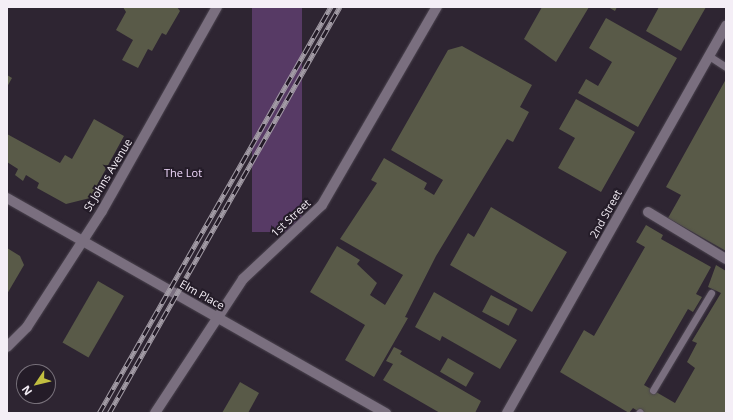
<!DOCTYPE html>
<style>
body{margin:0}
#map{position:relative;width:733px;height:420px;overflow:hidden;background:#2e2532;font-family:"Open Sans",sans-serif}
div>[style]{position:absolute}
.green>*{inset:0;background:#573a65;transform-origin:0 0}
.building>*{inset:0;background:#595a48;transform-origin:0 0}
.roads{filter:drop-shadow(0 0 1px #4b444f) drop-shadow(0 0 1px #4b444f)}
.lane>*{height:7px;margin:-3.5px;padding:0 3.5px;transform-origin:3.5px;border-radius:3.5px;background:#7a6f7f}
.street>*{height:10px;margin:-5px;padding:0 5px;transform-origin:5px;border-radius:5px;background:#7a6f7f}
.secondary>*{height:10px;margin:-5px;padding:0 5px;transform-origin:5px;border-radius:5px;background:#7a6f7f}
.rail>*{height:4.5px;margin-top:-2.25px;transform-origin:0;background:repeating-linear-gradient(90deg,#241c28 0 9px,#a29ba5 0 18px);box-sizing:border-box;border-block:1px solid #a29ba5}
span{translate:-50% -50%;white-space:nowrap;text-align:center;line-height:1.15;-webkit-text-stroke:4px #241c28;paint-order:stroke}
.park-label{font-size:11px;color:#f1d9fd}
.street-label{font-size:11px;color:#f4eef6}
.frame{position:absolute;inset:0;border:8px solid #f4eef6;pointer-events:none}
.north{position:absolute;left:16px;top:364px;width:40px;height:40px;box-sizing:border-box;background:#241c28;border:1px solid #77707a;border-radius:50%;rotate:235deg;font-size:11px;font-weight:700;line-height:16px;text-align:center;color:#f4eef6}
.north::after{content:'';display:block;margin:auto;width:14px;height:18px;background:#c1be40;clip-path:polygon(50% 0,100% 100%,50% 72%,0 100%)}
</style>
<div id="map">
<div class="green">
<i style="left:252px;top:7px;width:50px;height:225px"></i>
</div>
<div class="building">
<i style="clip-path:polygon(123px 7px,177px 7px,180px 11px,166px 35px,162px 33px,152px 51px,148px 49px,138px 68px,122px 60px,133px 40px,116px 30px,126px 12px)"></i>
<i style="clip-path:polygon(542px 7px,589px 7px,556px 62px,524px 39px)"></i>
<i style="clip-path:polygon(608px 7px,617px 7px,615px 11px)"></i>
<i style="clip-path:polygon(659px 7px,706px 7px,681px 51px,646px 31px)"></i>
<i style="clip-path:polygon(606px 18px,677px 58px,638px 127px,578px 93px,586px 79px,598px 86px,612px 62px,589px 48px)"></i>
<i style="clip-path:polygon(462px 46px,532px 85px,520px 107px,529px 112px,513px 142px,507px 139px,436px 256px,405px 317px,408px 318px,374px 377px,345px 360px,365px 325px,310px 292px,337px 246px,360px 260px,357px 264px,377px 283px,370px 295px,385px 305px,403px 275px,340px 239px,377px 183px,371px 180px,384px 158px,427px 183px,424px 189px,434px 195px,443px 180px,391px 150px,448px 50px)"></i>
<i style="clip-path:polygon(7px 75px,12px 78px,7px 87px)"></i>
<i style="clip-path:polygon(726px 79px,726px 251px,668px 218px,681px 195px,666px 187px)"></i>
<i style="clip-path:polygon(576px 99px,635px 132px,601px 192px,558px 168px,575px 138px,559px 129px)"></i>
<i style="clip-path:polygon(94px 119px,124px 136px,90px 198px,66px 204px,37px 188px,39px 183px,26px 175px,23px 181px,15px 175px,18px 169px,7px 162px,7px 134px,60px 163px,65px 155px,72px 159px)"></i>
<i style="clip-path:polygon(491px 207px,567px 252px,532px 312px,450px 265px,468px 233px,474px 237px)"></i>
<i style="clip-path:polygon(646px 225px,663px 235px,661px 239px,711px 267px,696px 294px,702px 297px,693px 312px,688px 309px,644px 385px,675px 403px,695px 368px,687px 362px,697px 343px,692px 341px,721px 293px,708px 287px,716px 265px,726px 271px,726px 413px,641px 413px,633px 408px,629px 413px,560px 372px,584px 330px,594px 336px,645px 247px,636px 242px)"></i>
<i style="clip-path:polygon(7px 248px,20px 256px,24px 265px,7px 294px)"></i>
<i style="left:98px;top:281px;width:30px;height:71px;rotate:30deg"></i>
<i style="clip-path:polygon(434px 292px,517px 340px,500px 369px,442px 336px,440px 341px,415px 327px)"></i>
<i style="left:491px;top:295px;width:30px;height:19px;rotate:28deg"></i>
<i style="clip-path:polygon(394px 347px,402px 351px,400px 354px,481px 401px,475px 413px,440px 413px,383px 380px,393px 364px,386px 361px)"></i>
<i style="left:448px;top:358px;width:30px;height:16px;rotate:30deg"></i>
<i style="clip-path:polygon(240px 382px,259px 393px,248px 413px,222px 413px)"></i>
</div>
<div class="roads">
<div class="lane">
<i style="left:709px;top:56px;width:20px;rotate:33deg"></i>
<i style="left:653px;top:390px;width:113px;rotate:-59.1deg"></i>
<i style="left:639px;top:413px;width:1px;rotate:-45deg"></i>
</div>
<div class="street">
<i style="left:7px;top:198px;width:436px;rotate:29.6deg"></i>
<i style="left:648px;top:212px;width:91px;rotate:31.1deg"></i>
<i style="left:507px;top:413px;width:445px;rotate:-60.5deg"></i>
</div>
<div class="secondary">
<i style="left:7px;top:347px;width:28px;rotate:-45deg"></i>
<i style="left:27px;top:327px;width:138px;rotate:-57.1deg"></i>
<i style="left:102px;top:211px;width:234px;rotate:-60.6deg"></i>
<i style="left:155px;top:413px;width:160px;rotate:-56.7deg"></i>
<i style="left:243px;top:279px;width:108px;rotate:-43.1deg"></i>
<i style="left:322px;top:205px;width:229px;rotate:-59.9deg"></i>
</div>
</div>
<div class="rail">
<i style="left:99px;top:413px;width:468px;rotate:-60.3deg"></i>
<i style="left:109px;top:413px;width:467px;rotate:-60.4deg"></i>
</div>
<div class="park-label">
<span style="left:183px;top:173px">The Lot</span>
</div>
<div class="street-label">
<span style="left:108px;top:175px;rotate:-59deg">St Johns Avenue</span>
<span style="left:606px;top:214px;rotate:-61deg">2nd Street</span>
<span style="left:291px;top:218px;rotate:-43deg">1st Street</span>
<span style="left:202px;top:295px;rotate:29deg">Elm Place</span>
</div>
<div class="frame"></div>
<div class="north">N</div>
</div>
